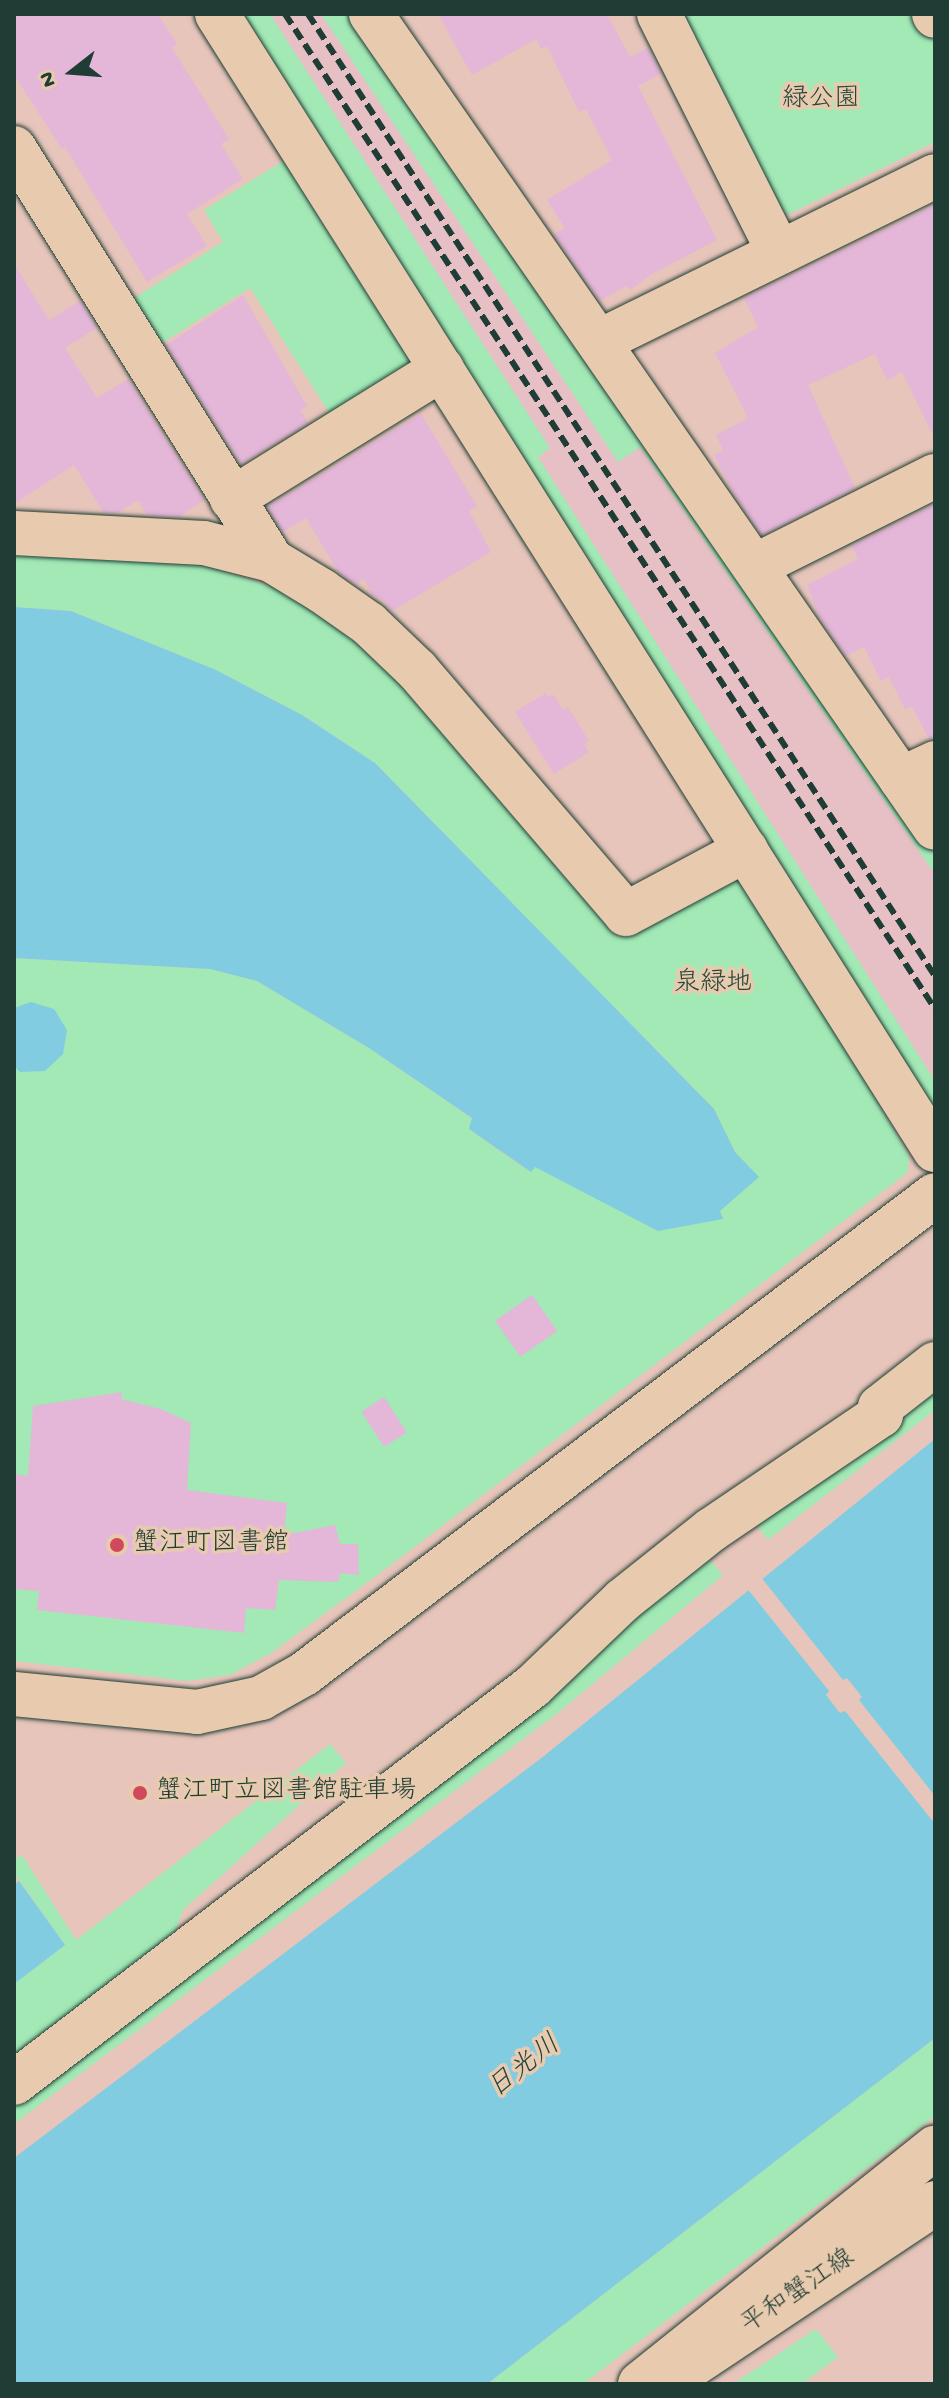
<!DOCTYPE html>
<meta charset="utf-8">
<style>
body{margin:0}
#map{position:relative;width:949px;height:2398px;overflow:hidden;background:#e7c5bb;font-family:"Gochi Hand","Klee One",sans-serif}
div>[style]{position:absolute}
.built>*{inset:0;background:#e6c0c4}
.green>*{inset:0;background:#a2e9b6}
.water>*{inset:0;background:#81cce1}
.pier>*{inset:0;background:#e7c5bb}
.building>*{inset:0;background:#e4b6d8;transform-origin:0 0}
.roads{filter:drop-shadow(0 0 2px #1f3d34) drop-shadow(0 0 2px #1f3d34)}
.minor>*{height:44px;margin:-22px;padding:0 22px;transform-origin:22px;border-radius:22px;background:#e8cbaf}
.major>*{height:44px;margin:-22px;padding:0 22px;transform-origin:22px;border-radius:22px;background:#e8cbaf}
.rail>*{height:6px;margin-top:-3px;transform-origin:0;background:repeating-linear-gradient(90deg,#1f3d34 0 12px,transparent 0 18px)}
.dots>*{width:22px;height:22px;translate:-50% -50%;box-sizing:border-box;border:4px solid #e8cbaf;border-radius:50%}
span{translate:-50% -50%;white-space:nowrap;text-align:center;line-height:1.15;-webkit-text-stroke:7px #e8cbaf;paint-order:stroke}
.park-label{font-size:26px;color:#26463a}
.poi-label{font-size:26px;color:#1f3d34}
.left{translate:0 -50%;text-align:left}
.street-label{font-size:26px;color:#1f3d34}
.water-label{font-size:28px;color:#24443d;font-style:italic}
.frame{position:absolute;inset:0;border:16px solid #1f3d34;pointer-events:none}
.north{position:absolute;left:32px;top:32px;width:80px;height:80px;-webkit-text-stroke:6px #e8cbaf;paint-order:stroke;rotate:253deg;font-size:22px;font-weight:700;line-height:32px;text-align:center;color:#1f3d34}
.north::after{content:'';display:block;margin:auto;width:28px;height:36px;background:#1f3d34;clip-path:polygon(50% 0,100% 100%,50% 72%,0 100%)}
</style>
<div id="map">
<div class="built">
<i style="clip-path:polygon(239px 14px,349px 14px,935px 856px,935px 1110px)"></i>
</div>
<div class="green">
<i style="clip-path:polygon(239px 14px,270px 14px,550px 448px,538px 457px,935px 1081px,935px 1110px)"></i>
<i style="clip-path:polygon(321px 14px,349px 14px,935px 856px,935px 874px,640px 447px,618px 462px)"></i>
<i style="clip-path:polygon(680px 14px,920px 14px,935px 45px,935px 142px,789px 214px,776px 211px)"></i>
<i style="clip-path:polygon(293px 155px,413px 347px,413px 368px,333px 419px,250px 288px,162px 343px,134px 298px,223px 242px,204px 210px)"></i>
<i style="clip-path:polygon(14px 548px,136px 552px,215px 568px,287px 592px,363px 640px,412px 685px,619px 937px,733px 876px,747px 876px,909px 1156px,908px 1172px,388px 1567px,271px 1653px,230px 1675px,187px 1681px,14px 1661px,14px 958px,210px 969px,257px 981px,369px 1048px,473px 1119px,469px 1129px,530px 1172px,534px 1167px,722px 1218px,720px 1211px,758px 1177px,735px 1152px,714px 1109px,375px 763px,302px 715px,216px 670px,71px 611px,14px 607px)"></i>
<i style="clip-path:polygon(935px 1378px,935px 1410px,768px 1540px,748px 1515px)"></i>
<i style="clip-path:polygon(702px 1551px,723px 1575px,559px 1712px,14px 2124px,14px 2095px)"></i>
<i style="clip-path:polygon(330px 1744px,346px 1763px,183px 1910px,168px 1952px,14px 2068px,14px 1984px,65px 1945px,14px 1873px,14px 1860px,22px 1855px,76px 1940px)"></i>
<i style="clip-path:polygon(935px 2038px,935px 2116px,583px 2384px,487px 2384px)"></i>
<i style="clip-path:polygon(816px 2329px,838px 2357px,802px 2384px,733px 2384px)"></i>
</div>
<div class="water">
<i style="clip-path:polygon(14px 607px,71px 611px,216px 670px,302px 715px,375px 763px,714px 1109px,735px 1152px,759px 1177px,720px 1211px,723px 1219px,658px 1231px,535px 1167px,531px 1172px,469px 1129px,472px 1118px,369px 1048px,257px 981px,210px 969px,14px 958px)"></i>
<i style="clip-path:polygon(31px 1002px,54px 1009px,67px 1030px,63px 1054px,45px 1071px,20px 1072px,14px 1066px,14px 1008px)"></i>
<i style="clip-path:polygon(935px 1439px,935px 2038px,487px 2384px,14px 2384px,14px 2158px,544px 1756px)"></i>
<i style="clip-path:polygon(19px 1881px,65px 1945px,14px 1984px,14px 1885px)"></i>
</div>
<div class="pier">
<i style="clip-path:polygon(760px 1576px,843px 1680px,847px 1678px,862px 1697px,859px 1700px,935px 1796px,935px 1824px,845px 1711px,840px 1713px,826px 1695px,829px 1691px,746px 1587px)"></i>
</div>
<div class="building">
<i style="clip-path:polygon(14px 14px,158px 14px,177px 44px,172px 48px,229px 139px,221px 144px,243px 179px,187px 214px,207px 246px,147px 282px,65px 147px,62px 149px,14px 75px)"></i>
<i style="clip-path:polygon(438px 14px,607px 14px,630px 57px,648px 48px,661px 74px,638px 86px,717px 240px,652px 274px,630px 290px,626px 286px,600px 301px,554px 234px,565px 228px,547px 200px,612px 160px,586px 109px,579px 112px,547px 46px,541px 49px,536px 39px,472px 75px)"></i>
<i style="clip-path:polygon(935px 205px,935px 439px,902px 372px,887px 380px,875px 354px,808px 385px,855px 488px,762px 535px,733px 492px,714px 455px,723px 450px,716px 435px,748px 418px,715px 353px,758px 327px,744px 298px)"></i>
<i style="clip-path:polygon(14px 264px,49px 320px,80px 301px,97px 328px,65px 348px,97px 398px,128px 379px,204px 500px,179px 517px,147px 515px,138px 500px,117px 513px,104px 513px,74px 465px,14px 504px)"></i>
<i style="clip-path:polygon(243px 295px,307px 406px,301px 410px,308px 423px,241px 464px,166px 345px)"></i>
<i style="clip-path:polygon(421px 414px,477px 506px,469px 511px,491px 552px,392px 611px,383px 600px,373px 596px,364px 579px,356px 584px,339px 573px,306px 518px,283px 532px,267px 507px)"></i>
<i style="clip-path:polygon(935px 504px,935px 738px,929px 739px,912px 706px,905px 709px,889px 677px,881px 681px,864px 647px,846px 656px,819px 616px,807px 585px,858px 559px,852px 546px)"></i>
<i style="clip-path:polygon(546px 693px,548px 697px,553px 694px,563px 710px,568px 707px,589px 741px,584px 744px,589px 752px,554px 774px,515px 712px)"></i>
<i style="left:532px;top:1295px;width:44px;height:45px;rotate:55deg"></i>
<i style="clip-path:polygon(122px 1392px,121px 1399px,161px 1409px,191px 1423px,187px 1490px,287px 1503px,284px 1535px,335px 1525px,340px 1544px,358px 1544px,359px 1575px,340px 1573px,338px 1582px,279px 1580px,275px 1610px,246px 1608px,244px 1633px,37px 1610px,39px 1591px,14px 1589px,14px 1474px,28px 1476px,33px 1406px)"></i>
<i style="left:384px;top:1397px;width:42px;height:27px;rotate:57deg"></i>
</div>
<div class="roads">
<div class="minor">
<i style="left:217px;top:14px;width:1344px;rotate:57.71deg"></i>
<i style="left:371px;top:14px;width:990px;rotate:55.28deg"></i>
<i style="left:659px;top:14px;width:267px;rotate:63.3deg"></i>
<i style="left:934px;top:14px;width:2px;rotate:63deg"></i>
<i style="left:14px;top:148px;width:486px;rotate:58deg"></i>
<i style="left:600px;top:341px;width:373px;rotate:-26.2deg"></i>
<i style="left:232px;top:499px;width:247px;rotate:-31.8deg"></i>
<i style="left:14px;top:533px;width:190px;rotate:3deg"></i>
<i style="left:204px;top:543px;width:69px;rotate:14.2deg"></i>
<i style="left:271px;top:560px;width:60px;rotate:31.3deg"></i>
<i style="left:322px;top:591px;width:57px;rotate:35.1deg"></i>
<i style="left:369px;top:624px;width:66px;rotate:43.8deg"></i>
<i style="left:417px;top:670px;width:321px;rotate:49.4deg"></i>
<i style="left:626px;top:914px;width:136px;rotate:-28.1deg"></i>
<i style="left:755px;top:566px;width:201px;rotate:-26.6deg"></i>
<i style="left:901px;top:779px;width:38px;rotate:-25deg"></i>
<i style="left:14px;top:1694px;width:184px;rotate:5.6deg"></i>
<i style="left:197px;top:1712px;width:66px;rotate:-12.3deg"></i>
<i style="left:261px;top:1698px;width:49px;rotate:-29.2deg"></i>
<i style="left:304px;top:1674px;width:792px;rotate:-37.2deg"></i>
<i style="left:14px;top:2083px;width:653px;rotate:-37.41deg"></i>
<i style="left:533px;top:1686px;width:124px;rotate:-43.7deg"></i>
<i style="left:623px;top:1600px;width:112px;rotate:-38.5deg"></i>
<i style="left:711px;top:1530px;width:205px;rotate:-34.1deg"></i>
<i style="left:881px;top:1415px;width:8px;rotate:-97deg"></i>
<i style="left:880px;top:1407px;width:70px;rotate:-38deg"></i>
<i style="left:640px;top:2384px;width:378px;rotate:-38.7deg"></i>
</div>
<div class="major">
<i style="left:664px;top:2384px;width:326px;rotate:-33.7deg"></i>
</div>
</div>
<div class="rail">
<i style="left:285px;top:14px;width:1188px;rotate:56.84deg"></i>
<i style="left:308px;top:14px;width:1148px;rotate:56.91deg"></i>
</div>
<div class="dots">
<i style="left:117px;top:1545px;background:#d1495b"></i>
<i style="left:140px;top:1793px;background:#d1495b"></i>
</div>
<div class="park-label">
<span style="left:821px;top:101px">緑公園</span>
<span style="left:713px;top:985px">泉緑地</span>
</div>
<div class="poi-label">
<span class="left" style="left:133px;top:1545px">蟹江町図書館</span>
<span class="left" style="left:156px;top:1793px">蟹江町立図書館駐車場</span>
</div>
<div class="street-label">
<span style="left:799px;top:2293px;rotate:-34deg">平和蟹江線</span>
</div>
<div class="water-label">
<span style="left:525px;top:2068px;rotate:-38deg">日光川</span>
</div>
<div class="frame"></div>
<div class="north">N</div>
</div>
